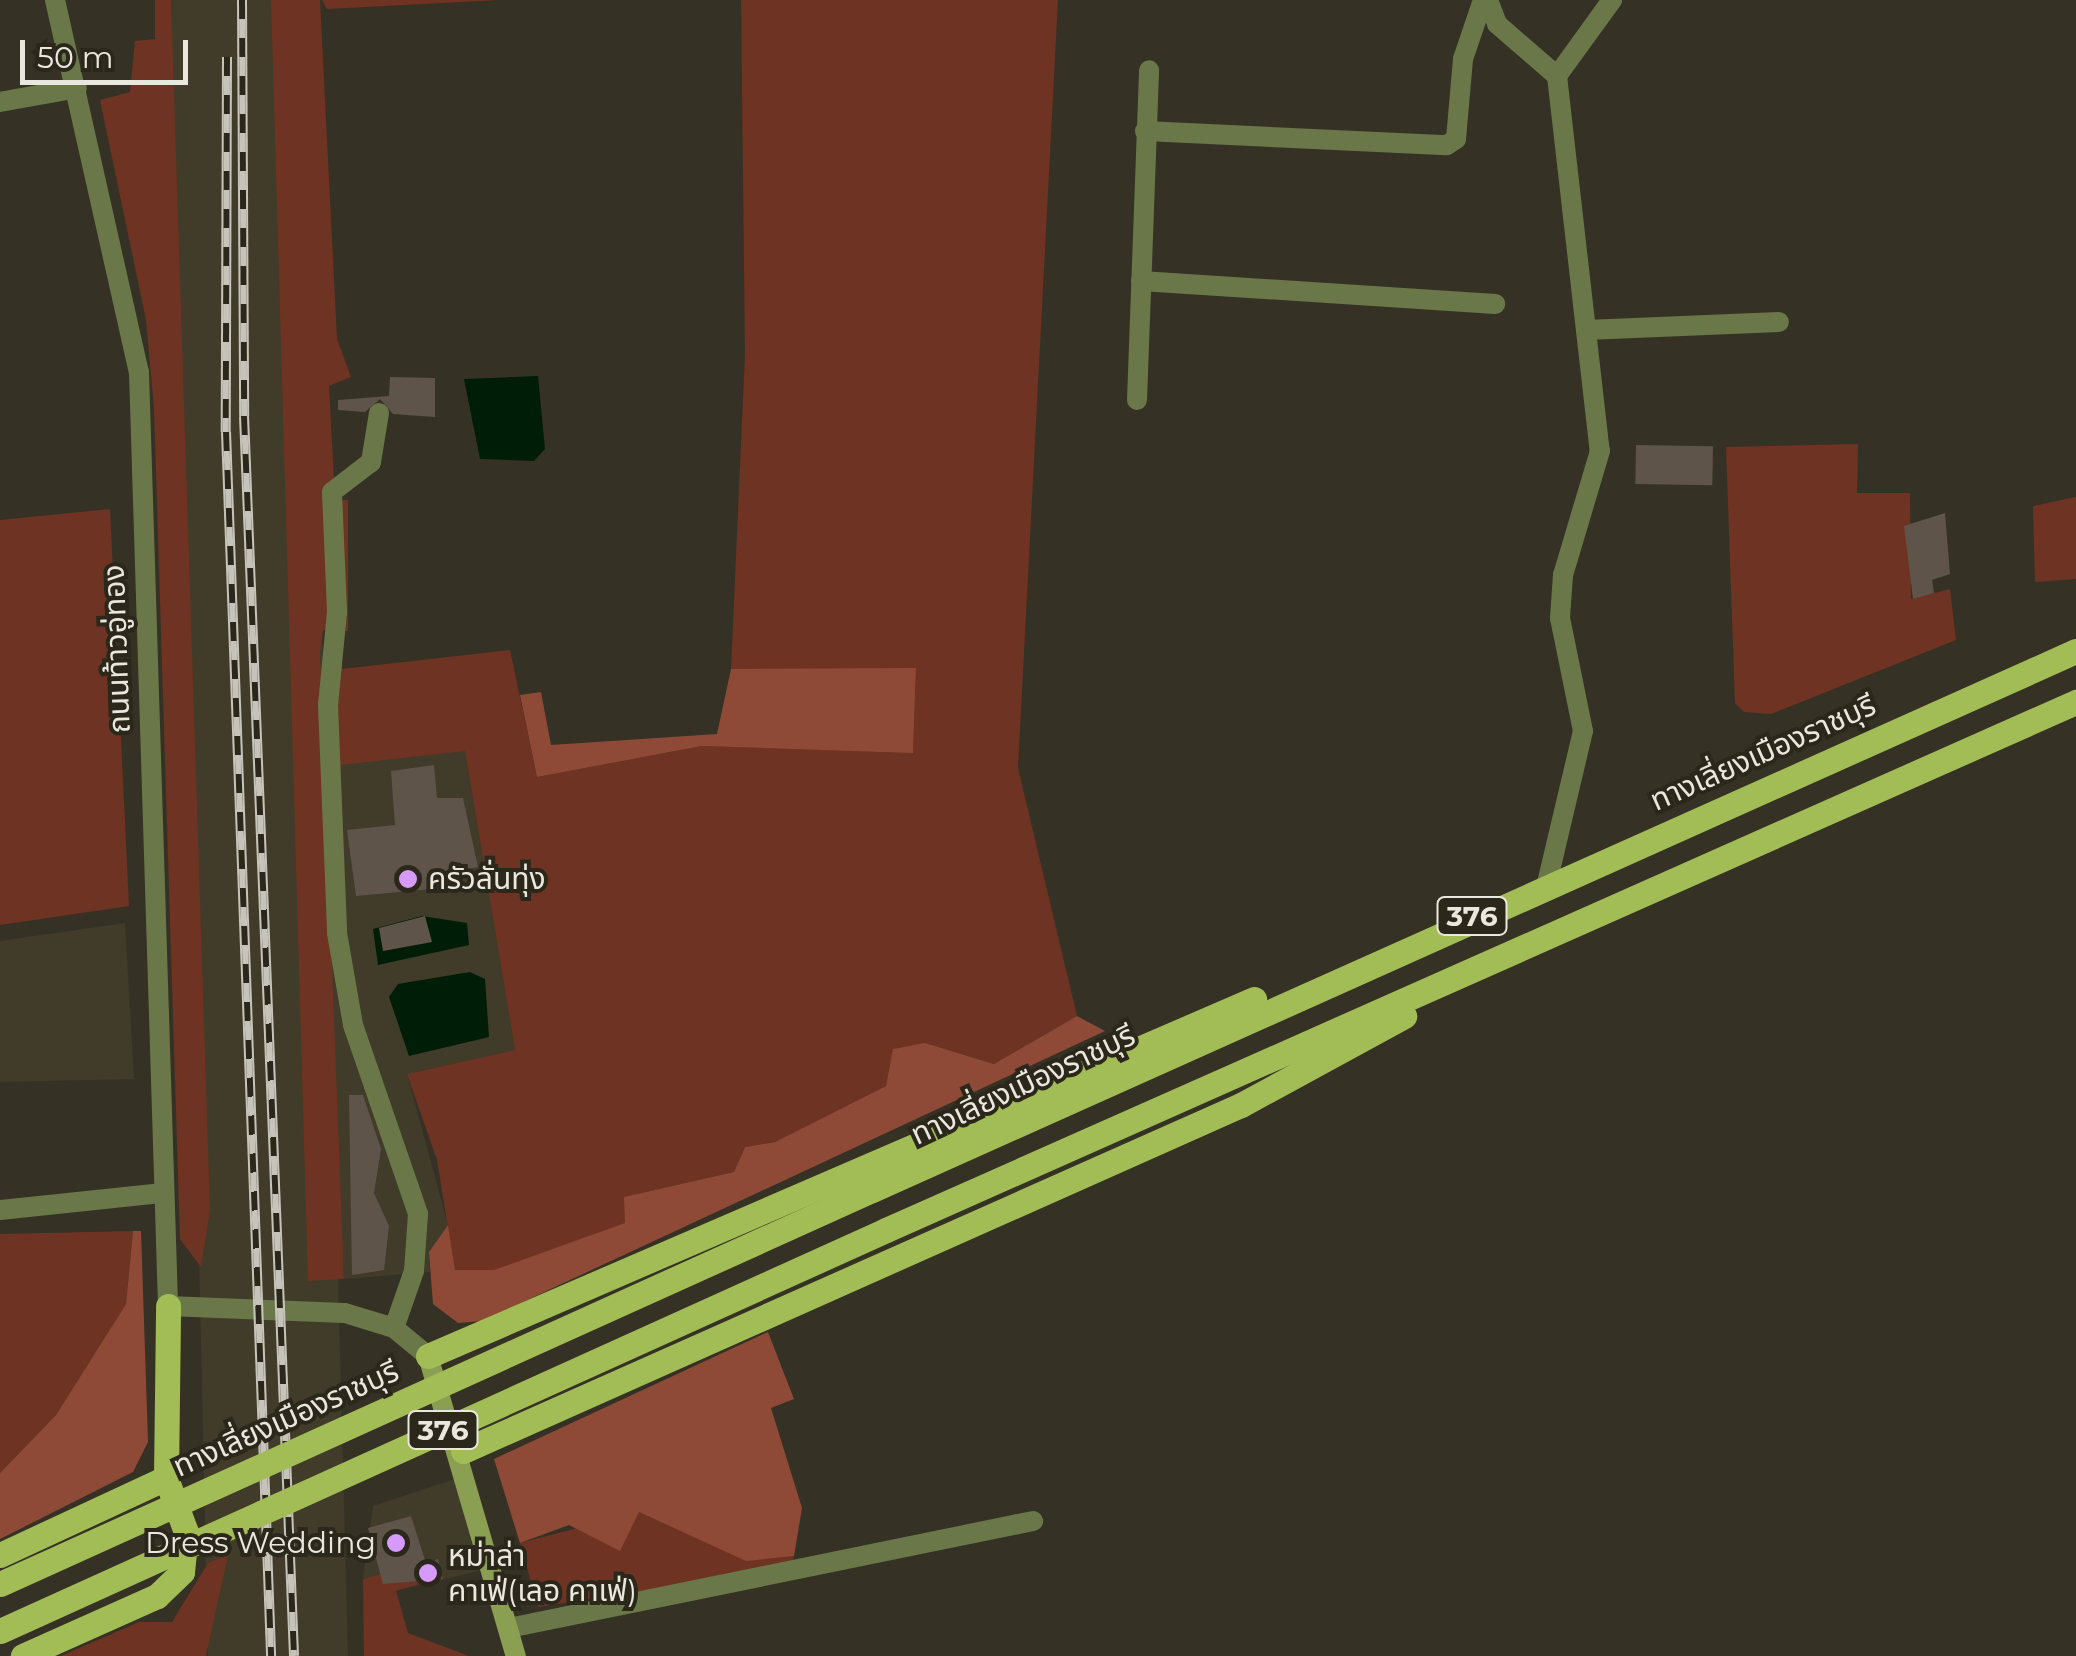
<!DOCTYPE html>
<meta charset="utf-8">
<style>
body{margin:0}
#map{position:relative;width:2076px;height:1656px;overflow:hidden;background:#353225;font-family:Montserrat,"Noto Sans Thai",sans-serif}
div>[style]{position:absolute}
.built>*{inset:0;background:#403c29}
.green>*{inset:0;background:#6e3322}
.forest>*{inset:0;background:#8e4a36}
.water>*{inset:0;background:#001e07}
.building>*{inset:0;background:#5f544a;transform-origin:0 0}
.minor>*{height:20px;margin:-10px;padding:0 10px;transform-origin:10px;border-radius:10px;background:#6a7849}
.tertiary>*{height:20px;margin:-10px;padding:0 10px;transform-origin:10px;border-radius:10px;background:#6a7849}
.secondary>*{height:20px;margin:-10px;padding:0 10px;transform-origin:10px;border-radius:10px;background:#8a9f51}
.primary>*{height:25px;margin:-12.5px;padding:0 12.5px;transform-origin:12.5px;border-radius:12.5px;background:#a2bd56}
.rail>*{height:10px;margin-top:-5px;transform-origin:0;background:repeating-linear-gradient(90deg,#2b281b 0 19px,#c6c3ba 0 38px);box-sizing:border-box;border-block:2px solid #c6c3ba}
.primary-bridge>*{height:25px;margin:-12.5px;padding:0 12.5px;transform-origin:12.5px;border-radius:12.5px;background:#a2bd56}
.dots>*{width:28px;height:28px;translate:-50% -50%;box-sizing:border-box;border:5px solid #2b281b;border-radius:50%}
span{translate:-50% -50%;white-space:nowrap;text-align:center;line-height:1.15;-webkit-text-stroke:8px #2b281b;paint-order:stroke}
.shield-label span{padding:2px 8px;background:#2b281b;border:2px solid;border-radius:8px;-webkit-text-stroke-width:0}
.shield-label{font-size:28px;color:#eae7df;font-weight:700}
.street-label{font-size:30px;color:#eae7df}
.poi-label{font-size:30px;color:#eae7df}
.left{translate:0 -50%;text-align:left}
.right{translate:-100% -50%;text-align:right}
.scale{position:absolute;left:20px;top:40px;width:168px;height:45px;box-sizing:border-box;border:5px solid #eae7df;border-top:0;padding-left:12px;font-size:30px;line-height:35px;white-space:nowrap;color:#eae7df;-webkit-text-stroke:8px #2b281b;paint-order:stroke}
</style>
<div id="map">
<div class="built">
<i style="clip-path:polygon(171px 0,303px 0,326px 765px,465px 750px,515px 1050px,407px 1074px,448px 1225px,429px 1252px,430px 1272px,344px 1279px,330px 977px,348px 1656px,208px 1656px)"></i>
<i style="clip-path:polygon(125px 923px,134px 1079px,0 1082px,0 941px)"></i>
<i style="clip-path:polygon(455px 1479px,479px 1571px,381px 1594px,376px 1577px,363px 1578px,373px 1506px)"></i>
</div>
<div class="green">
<i style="clip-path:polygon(155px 0,171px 0,210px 1210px,201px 1267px,180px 1239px,154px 408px,146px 320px,100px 100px,130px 92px,135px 41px,155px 39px)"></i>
<i style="clip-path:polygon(271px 0,320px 0,337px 339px,351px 377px,329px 386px,335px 500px,348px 500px,348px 631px,323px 630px,320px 652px,344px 1279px,308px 1281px)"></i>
<i style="clip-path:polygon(322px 0,500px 0,327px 9px)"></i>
<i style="clip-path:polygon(741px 0,1058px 0,1018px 768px,1077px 1016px,994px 1064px,925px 1043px,886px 1086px,775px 1142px,745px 1147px,734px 1172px,625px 1197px,626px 1223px,495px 1270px,455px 1270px,437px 1160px,407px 1074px,515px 1050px,465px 751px,340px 765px,333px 670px,510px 650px,537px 777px,702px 746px,913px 752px,916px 669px,731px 669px,745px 354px)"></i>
<i style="clip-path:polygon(1858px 444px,1857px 493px,1910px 493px,1911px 599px,1950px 589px,1956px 640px,1771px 714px,1744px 712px,1735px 703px,1726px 447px)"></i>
<i style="clip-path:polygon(2076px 497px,2076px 579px,2035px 582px,2033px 506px)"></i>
<i style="clip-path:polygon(110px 509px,129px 906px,0 925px,0 520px)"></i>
<i style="clip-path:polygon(133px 1231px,126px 1304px,56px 1415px,0 1473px,0 1234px)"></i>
<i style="clip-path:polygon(639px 1512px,746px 1560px,794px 1556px,791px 1568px,538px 1607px,520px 1543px)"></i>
<i style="clip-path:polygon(228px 1555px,206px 1656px,61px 1656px,139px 1622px,172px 1622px,208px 1563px)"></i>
<i style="clip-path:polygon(414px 1566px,419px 1584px,396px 1591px,408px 1633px,469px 1656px,364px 1656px,363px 1579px)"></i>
</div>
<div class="forest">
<i style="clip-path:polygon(916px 668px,913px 753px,702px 746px,537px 777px,520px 695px,541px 692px,551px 745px,717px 734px,731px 669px)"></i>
<i style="clip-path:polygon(1077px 1016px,1105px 1031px,482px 1321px,458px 1323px,433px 1304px,429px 1252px,448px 1225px,455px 1270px,494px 1270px,625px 1223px,624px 1197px,734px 1172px,745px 1147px,775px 1142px,886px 1086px,893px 1049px,925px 1043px,994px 1064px)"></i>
<i style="clip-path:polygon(133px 1231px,141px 1231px,148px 1442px,133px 1472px,0 1539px,0 1473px,56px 1415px,126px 1304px)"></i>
<i style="clip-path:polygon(768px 1332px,794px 1399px,771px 1408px,802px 1508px,794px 1556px,746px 1561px,639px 1512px,620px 1551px,569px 1525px,520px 1543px,494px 1459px)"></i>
</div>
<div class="water">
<i style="clip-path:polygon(538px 376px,545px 449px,534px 461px,480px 459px,464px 379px)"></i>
<i style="clip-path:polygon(422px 916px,467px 923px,469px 945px,378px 965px,373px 929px)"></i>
<i style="clip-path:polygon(470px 972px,485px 979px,489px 1037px,409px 1056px,389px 997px,398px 984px)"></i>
</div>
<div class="building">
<i style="clip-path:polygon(390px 377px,435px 378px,435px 417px,393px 414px,380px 399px,365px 412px,338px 410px,338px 400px,389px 396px)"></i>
<i style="left:1636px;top:445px;width:77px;height:39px;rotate:1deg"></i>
<i style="clip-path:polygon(1945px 513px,1950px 574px,1932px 580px,1934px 593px,1913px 599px,1904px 526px)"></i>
<i style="clip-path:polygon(434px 765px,437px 798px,463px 798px,478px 867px,462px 870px,464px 886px,356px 896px,347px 830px,395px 825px,391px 771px)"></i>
<i style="clip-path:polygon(425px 916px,432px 942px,383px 951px,379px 928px)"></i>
<i style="clip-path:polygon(349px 1095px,363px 1095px,381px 1149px,374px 1193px,389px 1226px,384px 1270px,352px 1275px)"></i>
<i style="clip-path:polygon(411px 1516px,426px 1563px,438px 1559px,443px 1579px,383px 1584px,368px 1528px)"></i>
</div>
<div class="minor">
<i style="left:1488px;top:0;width:26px;rotate:69deg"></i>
<i style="left:1497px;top:24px;width:79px;rotate:40.9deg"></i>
<i style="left:1557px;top:76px;width:377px;rotate:83.5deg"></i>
<i style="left:1600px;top:451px;width:129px;rotate:106.6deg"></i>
<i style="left:1563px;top:575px;width:43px;rotate:94deg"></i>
<i style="left:1560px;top:618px;width:115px;rotate:78.5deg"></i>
<i style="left:1583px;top:731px;width:156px;rotate:103.3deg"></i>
<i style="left:1557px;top:76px;width:94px;rotate:-54.1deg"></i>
<i style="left:0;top:102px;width:78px;rotate:-10.3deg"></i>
<i style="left:1145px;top:131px;width:302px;rotate:2.7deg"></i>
<i style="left:1447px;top:145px;width:11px;rotate:-34deg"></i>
<i style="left:1456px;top:139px;width:80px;rotate:-85deg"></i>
<i style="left:1463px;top:59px;width:62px;rotate:-71.3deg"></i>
<i style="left:1141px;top:281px;width:355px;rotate:3.7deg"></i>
<i style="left:1586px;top:330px;width:193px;rotate:-2.4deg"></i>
<i style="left:1137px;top:400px;width:330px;rotate:-87.9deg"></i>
<i style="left:379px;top:413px;width:50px;rotate:99.3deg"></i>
<i style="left:371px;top:462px;width:49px;rotate:142.4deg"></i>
<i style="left:332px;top:492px;width:120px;rotate:87.6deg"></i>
<i style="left:337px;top:612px;width:93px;rotate:95.5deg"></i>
<i style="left:328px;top:705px;width:228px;rotate:87.7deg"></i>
<i style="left:337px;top:933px;width:93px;rotate:80.1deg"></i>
<i style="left:353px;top:1025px;width:200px;rotate:71deg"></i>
<i style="left:418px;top:1214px;width:57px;rotate:94deg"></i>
<i style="left:414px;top:1271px;width:60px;rotate:109.3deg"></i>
<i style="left:0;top:1210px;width:164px;rotate:-6deg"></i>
<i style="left:509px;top:1628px;width:535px;rotate:-11.54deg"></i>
</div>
<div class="tertiary">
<i style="left:55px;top:0;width:381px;rotate:77.3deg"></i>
<i style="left:139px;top:372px;width:934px;rotate:88.22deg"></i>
<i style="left:168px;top:1306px;width:177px;rotate:2.3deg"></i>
<i style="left:345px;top:1313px;width:51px;rotate:17deg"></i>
<i style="left:394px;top:1328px;width:44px;rotate:39.5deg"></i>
</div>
<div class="secondary">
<i style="left:428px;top:1356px;width:313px;rotate:73.7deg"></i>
</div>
<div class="primary">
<i style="left:872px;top:1190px;width:1319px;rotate:-24.12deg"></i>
<i style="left:886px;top:1230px;width:1302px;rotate:-23.93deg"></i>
<i style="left:428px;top:1356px;width:900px;rotate:-23.37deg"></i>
<i style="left:463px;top:1451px;width:851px;rotate:-23.98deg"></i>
<i style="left:1241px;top:1105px;width:186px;rotate:-28.6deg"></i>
<i style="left:166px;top:1478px;width:172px;rotate:-89.3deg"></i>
<i style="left:0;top:1555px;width:183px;rotate:-24.9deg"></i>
<i style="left:166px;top:1478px;width:58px;rotate:69.7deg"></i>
<i style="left:186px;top:1532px;width:40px;rotate:95.7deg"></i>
<i style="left:182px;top:1572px;width:35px;rotate:136deg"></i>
<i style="left:157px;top:1596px;width:147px;rotate:155.9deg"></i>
</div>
<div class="rail">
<i style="left:242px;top:0;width:416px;rotate:89.7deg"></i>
<i style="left:244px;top:416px;width:1241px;rotate:87.69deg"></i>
<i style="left:227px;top:57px;width:375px;rotate:90.2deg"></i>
<i style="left:226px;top:432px;width:1225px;rotate:87.89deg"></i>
</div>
<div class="primary-bridge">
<i style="left:0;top:1584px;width:957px;rotate:-24.32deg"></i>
<i style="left:0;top:1631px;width:973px;rotate:-24.35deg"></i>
</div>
<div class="dots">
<i style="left:408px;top:879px;background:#d69bfa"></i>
<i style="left:396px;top:1543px;background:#d69bfa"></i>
<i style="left:428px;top:1573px;background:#d69bfa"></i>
</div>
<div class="shield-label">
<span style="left:1472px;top:916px">376</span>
<span style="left:443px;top:1430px">376</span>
</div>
<div class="street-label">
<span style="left:117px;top:649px;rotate:-92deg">ถนนท้าวอู่ทอง</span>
<span style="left:1763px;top:753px;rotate:-24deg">ทางเลี่ยงเมืองราชบุรี</span>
<span style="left:1023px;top:1085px;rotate:-25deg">ทางเลี่ยงเมืองราชบุรี</span>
<span style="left:286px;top:1419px;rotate:-24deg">ทางเลี่ยงเมืองราชบุรี</span>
</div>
<div class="poi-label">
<span class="left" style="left:428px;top:879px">ครัวลั่นทุ่ง</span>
<span class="right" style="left:376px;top:1543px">Dress Wedding</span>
<span class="left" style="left:448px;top:1573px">หม่าล่า<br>คาเฟ่(เลอ คาเฟ่)</span>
</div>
<div class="scale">50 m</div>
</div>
